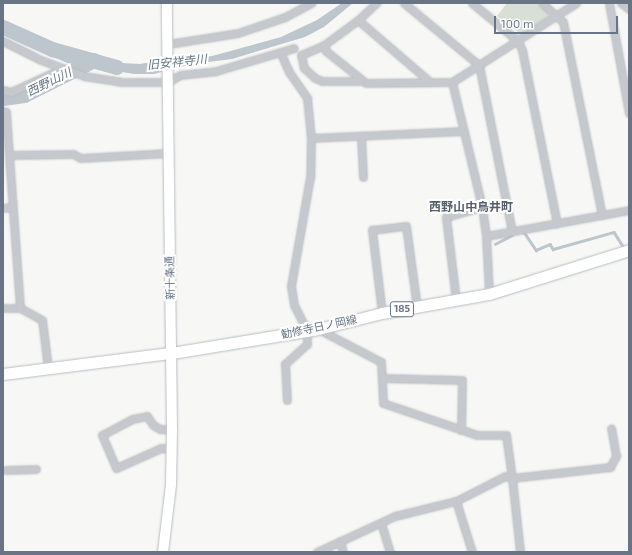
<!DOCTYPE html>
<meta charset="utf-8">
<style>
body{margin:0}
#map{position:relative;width:632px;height:555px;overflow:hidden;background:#f7f8f5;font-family:"Exo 2","Noto Sans JP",sans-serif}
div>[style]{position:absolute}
.green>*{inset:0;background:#d8dfd6}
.water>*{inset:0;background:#bdc6cc}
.stream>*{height:2.5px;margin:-1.25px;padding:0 1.25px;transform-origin:1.25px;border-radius:1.25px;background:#bdc6cc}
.river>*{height:15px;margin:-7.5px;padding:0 7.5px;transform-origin:7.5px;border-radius:7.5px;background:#bdc6cc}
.roads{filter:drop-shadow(0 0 1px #b8bcc1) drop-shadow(0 0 1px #b8bcc1)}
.street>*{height:7px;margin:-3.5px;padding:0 3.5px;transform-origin:3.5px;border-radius:3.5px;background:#c5c8cc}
.secondary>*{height:10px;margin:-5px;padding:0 5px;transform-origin:5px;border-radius:5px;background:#fff}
.primary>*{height:11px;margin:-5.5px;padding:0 5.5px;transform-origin:5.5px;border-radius:5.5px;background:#fff}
span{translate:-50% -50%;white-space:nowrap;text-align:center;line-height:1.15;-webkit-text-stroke:4px #fff;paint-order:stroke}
.shield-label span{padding:1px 3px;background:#fff;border:1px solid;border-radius:3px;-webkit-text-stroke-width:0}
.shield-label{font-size:10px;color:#677586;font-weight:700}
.street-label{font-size:11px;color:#677586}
.water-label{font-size:12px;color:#637682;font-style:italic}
.neighbourhood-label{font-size:12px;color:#555f6b;font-weight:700}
.frame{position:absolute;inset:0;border:4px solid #677586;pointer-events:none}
.scale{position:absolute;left:494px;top:16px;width:124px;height:18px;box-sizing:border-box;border:2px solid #677586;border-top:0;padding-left:5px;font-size:12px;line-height:14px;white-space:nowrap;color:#677586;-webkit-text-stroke:3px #fff;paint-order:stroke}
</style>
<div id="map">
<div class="green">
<i style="clip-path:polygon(507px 3px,536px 3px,548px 13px,548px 17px,521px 34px,497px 16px)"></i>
</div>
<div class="water">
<i style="clip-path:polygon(342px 3px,353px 3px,324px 27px,305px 37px,232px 59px,192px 64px,154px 74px,134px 74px,67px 63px,3px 34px,3px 22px,26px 34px,32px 33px,43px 40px,43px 45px,84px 61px,140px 64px,193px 55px,197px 58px,212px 56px,281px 37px,317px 20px)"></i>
</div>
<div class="stream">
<i style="left:524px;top:232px;width:22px;rotate:56deg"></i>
<i style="left:536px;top:250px;width:15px;rotate:-23deg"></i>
<i style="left:550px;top:244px;width:6px;rotate:59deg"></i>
<i style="left:553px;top:249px;width:63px;rotate:-15.6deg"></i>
<i style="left:614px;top:232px;width:19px;rotate:58deg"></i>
<i style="left:495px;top:244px;width:19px;rotate:-28deg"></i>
</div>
<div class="river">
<i style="left:3px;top:27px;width:54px;rotate:24.2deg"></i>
<i style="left:52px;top:49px;width:67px;rotate:15.5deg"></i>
<i style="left:3px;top:98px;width:21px;rotate:-8deg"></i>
<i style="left:24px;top:95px;width:78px;rotate:-26.6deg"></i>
</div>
<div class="roads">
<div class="street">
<i style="left:404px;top:3px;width:97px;rotate:39.6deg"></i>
<i style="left:479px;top:65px;width:169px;rotate:78.8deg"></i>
<i style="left:472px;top:3px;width:60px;rotate:39.6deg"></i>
<i style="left:518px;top:41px;width:10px;rotate:66deg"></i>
<i style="left:522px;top:50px;width:177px;rotate:78.6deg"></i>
<i style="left:542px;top:3px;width:28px;rotate:42deg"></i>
<i style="left:563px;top:22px;width:197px;rotate:78.6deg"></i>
<i style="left:609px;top:3px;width:112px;rotate:79.7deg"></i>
<i style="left:621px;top:3px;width:10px;rotate:37deg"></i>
<i style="left:358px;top:20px;width:95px;rotate:40.7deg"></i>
<i style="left:3px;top:41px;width:42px;rotate:26.6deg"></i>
<i style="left:41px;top:60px;width:46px;rotate:20.4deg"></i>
<i style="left:84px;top:76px;width:37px;rotate:9deg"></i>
<i style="left:121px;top:82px;width:47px"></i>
<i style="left:168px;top:82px;width:14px;rotate:-30deg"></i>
<i style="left:180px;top:75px;width:36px;rotate:-6deg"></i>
<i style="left:216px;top:71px;width:81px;rotate:-16.4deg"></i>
<i style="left:168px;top:44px;width:71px;rotate:-8.9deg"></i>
<i style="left:238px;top:33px;width:50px;rotate:-18.8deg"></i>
<i style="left:285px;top:17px;width:30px;rotate:-28deg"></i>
<i style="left:324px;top:45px;width:6px;rotate:72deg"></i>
<i style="left:326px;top:51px;width:51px;rotate:38.7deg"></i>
<i style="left:366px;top:83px;width:86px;rotate:-0.7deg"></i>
<i style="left:452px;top:82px;width:147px;rotate:-32.5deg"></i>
<i style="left:281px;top:54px;width:20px;rotate:66deg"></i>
<i style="left:289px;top:72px;width:32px;rotate:55deg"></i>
<i style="left:307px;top:98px;width:40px;rotate:84.3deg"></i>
<i style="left:311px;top:138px;width:39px;rotate:91deg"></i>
<i style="left:310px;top:177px;width:111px;rotate:99.9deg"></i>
<i style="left:291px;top:286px;width:19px;rotate:81deg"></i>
<i style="left:294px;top:305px;width:29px;rotate:63deg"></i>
<i style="left:307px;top:331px;width:13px;rotate:90deg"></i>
<i style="left:307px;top:344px;width:30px;rotate:138deg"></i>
<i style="left:285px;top:364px;width:36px;rotate:87deg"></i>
<i style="left:361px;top:81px;width:39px;rotate:180deg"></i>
<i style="left:322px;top:81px;width:8px;rotate:-157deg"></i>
<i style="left:315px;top:78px;width:15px;rotate:-138deg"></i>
<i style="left:304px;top:68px;width:13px;rotate:-103deg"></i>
<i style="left:301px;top:55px;width:25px;rotate:-23deg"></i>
<i style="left:324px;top:45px;width:42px;rotate:-36.3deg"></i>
<i style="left:358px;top:20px;width:25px;rotate:-43deg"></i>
<i style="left:452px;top:82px;width:129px;rotate:76.5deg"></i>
<i style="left:482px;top:207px;width:29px;rotate:82deg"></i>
<i style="left:486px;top:236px;width:58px;rotate:87deg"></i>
<i style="left:3px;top:90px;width:8px;rotate:14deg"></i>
<i style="left:11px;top:92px;width:57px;rotate:-24.8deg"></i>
<i style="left:3px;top:111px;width:3px;rotate:18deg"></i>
<i style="left:6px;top:112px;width:43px;rotate:86deg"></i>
<i style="left:361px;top:136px;width:41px;rotate:87.2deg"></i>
<i style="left:311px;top:138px;width:153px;rotate:-2.6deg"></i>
<i style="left:3px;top:208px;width:9px;rotate:-6deg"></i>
<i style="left:486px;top:236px;width:145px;rotate:-10.3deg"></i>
<i style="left:456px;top:300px;width:84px;rotate:-96.9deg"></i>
<i style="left:446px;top:217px;width:37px;rotate:-16deg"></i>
<i style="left:3px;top:308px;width:17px"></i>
<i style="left:382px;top:313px;width:84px;rotate:-96.9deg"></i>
<i style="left:372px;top:230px;width:34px;rotate:-7deg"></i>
<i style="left:406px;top:226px;width:82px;rotate:82.3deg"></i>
<i style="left:318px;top:329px;width:71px;rotate:27.6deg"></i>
<i style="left:381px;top:362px;width:41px;rotate:87.2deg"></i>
<i style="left:383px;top:403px;width:99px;rotate:18.8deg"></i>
<i style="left:477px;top:435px;width:29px"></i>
<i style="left:506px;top:435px;width:43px;rotate:82.1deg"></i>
<i style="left:512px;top:478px;width:99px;rotate:-6.4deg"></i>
<i style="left:610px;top:467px;width:13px;rotate:-61deg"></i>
<i style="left:616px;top:456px;width:28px;rotate:-100deg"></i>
<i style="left:48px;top:368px;width:48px;rotate:-97.1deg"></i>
<i style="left:42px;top:320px;width:25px;rotate:-151deg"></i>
<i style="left:20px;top:308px;width:153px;rotate:-94.1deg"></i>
<i style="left:9px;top:155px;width:64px;rotate:-0.9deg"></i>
<i style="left:73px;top:154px;width:9px;rotate:27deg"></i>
<i style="left:81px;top:158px;width:88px;rotate:-3.3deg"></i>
<i style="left:383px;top:378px;width:79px;rotate:1.5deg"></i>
<i style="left:462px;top:380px;width:50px;rotate:91.1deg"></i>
<i style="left:171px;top:449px;width:10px;rotate:-174deg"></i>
<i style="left:161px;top:448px;width:49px;rotate:156deg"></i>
<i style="left:116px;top:468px;width:36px;rotate:-113deg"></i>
<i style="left:102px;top:435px;width:34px;rotate:-28deg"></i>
<i style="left:132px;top:419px;width:15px;rotate:-11deg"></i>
<i style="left:147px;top:416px;width:11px;rotate:56deg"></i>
<i style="left:153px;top:425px;width:8px;rotate:30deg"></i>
<i style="left:160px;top:429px;width:12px;rotate:5deg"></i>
<i style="left:6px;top:470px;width:30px;rotate:-2deg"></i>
<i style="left:456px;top:501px;width:53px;rotate:72.6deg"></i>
<i style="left:381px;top:523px;width:30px;rotate:73deg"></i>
<i style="left:340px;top:541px;width:11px;rotate:75deg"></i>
<i style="left:317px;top:552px;width:86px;rotate:-24.8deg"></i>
<i style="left:395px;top:516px;width:63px;rotate:-13.8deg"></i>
<i style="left:456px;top:501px;width:55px;rotate:-27deg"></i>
<i style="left:505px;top:476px;width:7px;rotate:16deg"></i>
<i style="left:512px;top:478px;width:74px;rotate:83.8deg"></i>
</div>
<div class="secondary">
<i style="left:163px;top:552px;width:67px;rotate:-83.2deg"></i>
<i style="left:171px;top:485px;width:55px;rotate:-89deg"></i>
<i style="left:172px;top:430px;width:427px;rotate:-90.7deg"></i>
</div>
<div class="primary">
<i style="left:3px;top:374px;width:182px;rotate:-7.2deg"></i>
<i style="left:184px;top:351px;width:136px;rotate:-9.3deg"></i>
<i style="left:318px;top:329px;width:66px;rotate:-14deg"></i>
<i style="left:382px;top:313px;width:109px;rotate:-10.1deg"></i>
<i style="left:489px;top:294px;width:147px;rotate:-17.4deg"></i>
</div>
</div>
<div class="shield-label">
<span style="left:402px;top:309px">185</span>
</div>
<div class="street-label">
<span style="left:170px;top:278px;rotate:-91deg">新十条通</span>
<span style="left:319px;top:327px;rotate:-12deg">勧修寺日ノ岡線</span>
</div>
<div class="water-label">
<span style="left:177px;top:62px;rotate:-6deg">旧安祥寺川</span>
<span style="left:49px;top:82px;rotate:-26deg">西野山川</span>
</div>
<div class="neighbourhood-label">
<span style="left:471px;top:207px">西野山中鳥井町</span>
</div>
<div class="frame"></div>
<div class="scale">100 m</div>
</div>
